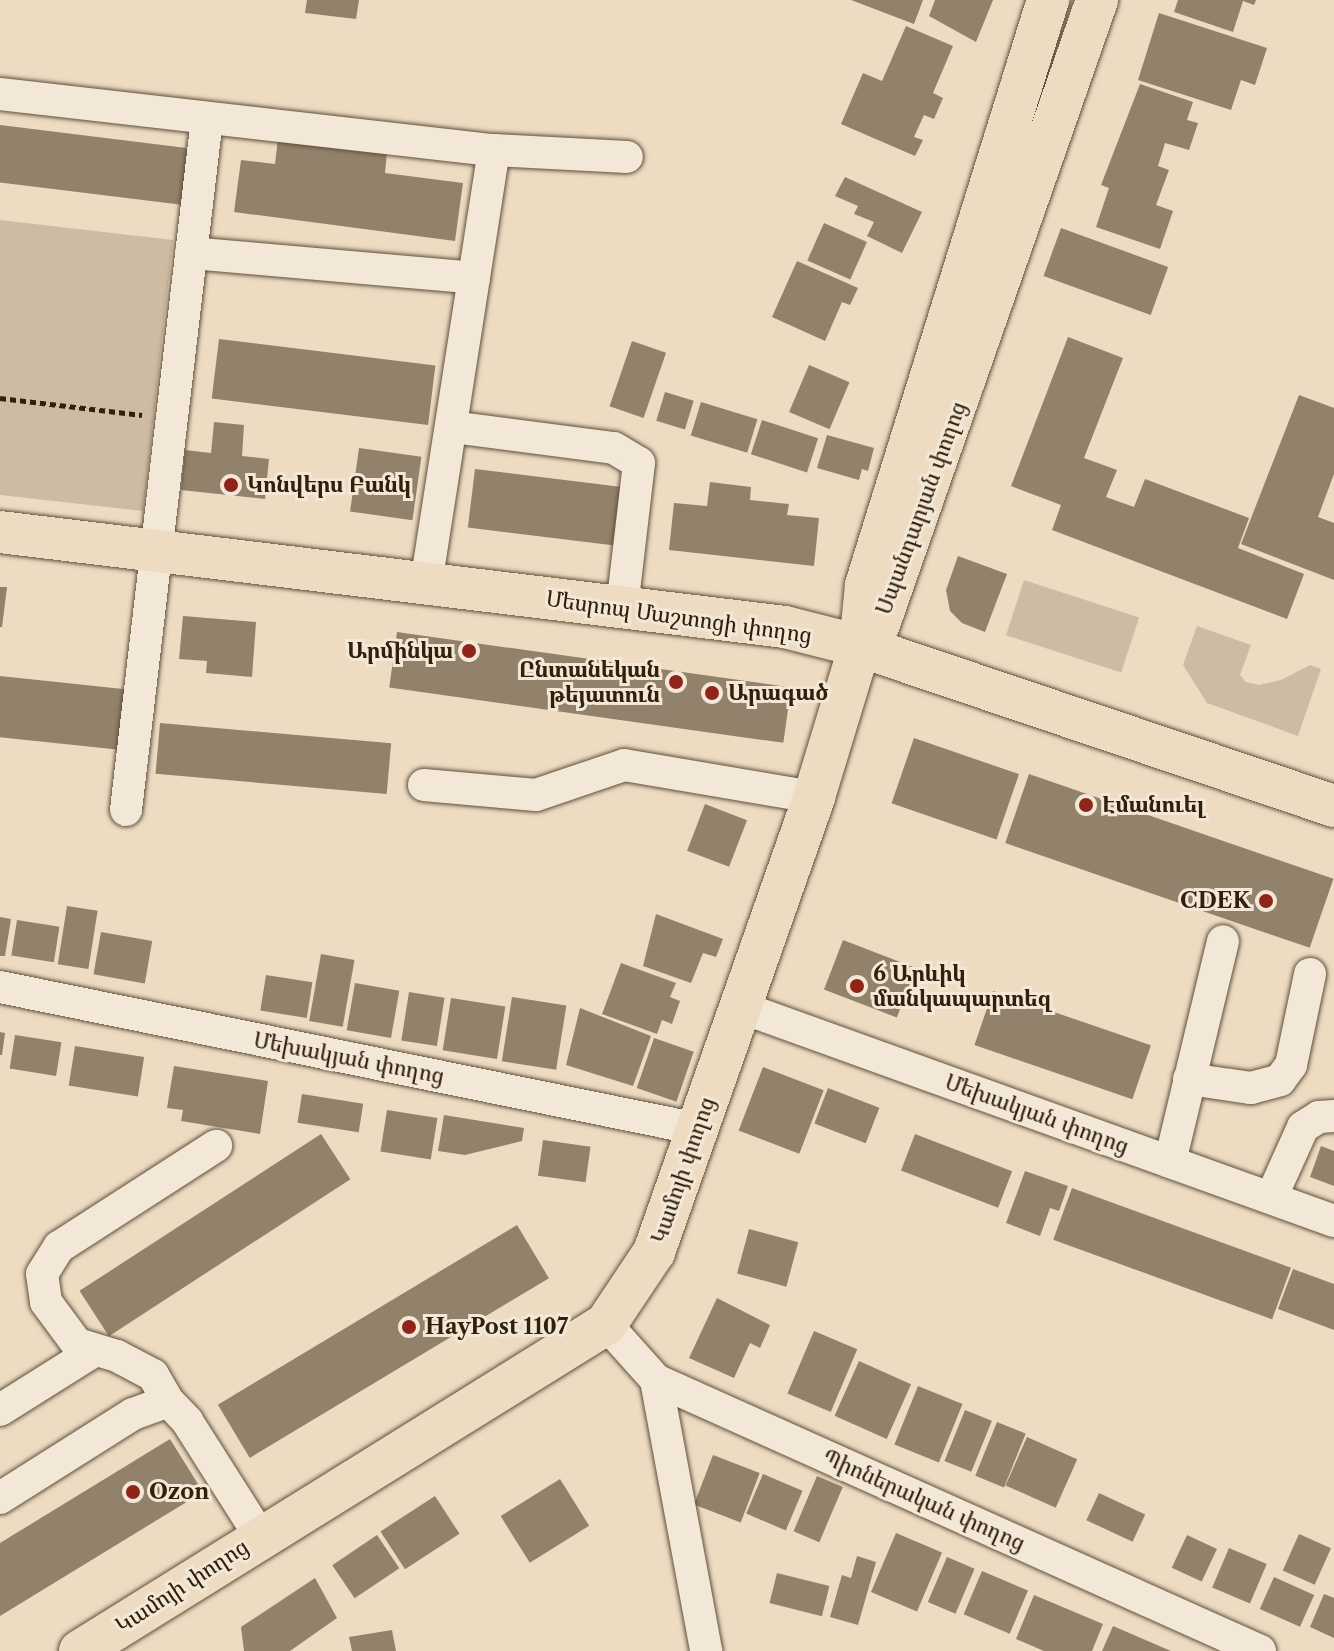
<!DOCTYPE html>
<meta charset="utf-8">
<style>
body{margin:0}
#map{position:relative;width:1334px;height:1651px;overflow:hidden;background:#eddcc2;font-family:"Libre Caslon Text","Noto Serif Armenian",serif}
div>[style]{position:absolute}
.green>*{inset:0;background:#cdbca3;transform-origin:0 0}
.building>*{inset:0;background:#93826b;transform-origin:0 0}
.path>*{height:5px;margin-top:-2.5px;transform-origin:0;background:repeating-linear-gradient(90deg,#31210c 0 6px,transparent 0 10px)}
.roads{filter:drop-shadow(0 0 2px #60503a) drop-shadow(0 0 2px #60503a)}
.minor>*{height:32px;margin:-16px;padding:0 16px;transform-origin:16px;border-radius:16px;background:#f3e8d7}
.major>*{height:42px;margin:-21px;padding:0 21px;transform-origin:21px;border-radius:21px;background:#eddcc2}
.dots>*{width:22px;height:22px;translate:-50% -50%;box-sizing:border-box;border:4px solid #f3e8d7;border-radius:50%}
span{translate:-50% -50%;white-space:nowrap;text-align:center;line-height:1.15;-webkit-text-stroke:6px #f3e8d7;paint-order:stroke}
.poi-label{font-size:22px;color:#31210c;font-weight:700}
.left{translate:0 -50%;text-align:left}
.right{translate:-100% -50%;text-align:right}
.street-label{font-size:22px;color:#31210c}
</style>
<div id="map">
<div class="green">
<i style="clip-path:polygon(0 220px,173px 240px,143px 511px,0 495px)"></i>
<i style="left:1024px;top:580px;width:121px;height:58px;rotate:18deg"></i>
<i style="clip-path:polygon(1197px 626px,1251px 645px,1240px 675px,1246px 682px,1259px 685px,1281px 680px,1310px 665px,1321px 669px,1298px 736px,1207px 703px,1183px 665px)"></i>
</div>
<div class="building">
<i style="clip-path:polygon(307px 0,359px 0,356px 19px,305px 13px)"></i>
<i style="clip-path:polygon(851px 0,923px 0,914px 24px)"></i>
<i style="clip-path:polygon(935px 0,993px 0,976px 42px,929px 16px)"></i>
<i style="clip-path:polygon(1178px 0,1256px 0,1254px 5px,1243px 1px,1233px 32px,1174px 12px)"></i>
<i style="clip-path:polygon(1159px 13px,1267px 48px,1255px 85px,1241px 80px,1231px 110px,1138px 80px)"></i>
<i style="clip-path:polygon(906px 26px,953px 46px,933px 93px,943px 98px,934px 119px,924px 115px,914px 137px,923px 140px,915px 156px,841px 124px,863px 73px,882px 81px)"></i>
<i style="clip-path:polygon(1140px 84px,1193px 102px,1187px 120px,1198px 123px,1189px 150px,1165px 143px,1158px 166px,1169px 170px,1156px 205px,1173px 211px,1160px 249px,1096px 227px,1109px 188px,1101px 185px)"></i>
<i style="left:0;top:125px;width:190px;height:57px;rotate:7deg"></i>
<i style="clip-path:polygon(278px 138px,387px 152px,385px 173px,463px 183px,455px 241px,234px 212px,241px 160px,275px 164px)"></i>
<i style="clip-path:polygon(845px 177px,922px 212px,902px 253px,867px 236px,874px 222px,854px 214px,858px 206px,835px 196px)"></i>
<i style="left:824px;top:223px;width:47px;height:41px;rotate:24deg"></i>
<i style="left:1061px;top:228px;width:114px;height:51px;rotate:20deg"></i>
<i style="clip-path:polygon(797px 261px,858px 288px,850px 305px,842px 302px,825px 341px,772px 317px)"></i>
<i style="clip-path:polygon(1068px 337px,1123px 358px,1084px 458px,1117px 470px,1106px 497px,1134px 507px,1145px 479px,1249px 518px,1238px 548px,1304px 574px,1287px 619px,1052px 530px,1061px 505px,1011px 486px)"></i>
<i style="left:219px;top:339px;width:218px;height:60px;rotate:7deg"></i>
<i style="left:632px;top:341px;width:36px;height:69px;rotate:19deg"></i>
<i style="left:809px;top:365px;width:44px;height:51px;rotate:23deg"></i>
<i style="left:665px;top:392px;width:30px;height:30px;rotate:17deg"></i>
<i style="clip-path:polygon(1299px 395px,1334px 408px,1334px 474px,1318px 517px,1334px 523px,1334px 580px,1241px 544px)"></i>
<i style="left:701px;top:402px;width:59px;height:35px;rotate:17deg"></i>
<i style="left:762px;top:420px;width:59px;height:36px;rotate:18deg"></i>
<i style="clip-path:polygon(214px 422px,244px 425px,242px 456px,269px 459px,265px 499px,181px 490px,185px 450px,211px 453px)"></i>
<i style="clip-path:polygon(827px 435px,874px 448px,868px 471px,862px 469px,859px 480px,817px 468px)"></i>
<i style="left:359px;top:448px;width:63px;height:64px;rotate:8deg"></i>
<i style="left:475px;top:469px;width:152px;height:59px;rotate:7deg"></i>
<i style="clip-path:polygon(710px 482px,751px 487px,750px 500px,789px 504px,787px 515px,819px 518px,814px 566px,669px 550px,674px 503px,707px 506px)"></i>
<i style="clip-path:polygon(958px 556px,1007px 574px,985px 632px,962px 623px,950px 611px,946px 590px)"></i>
<i style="clip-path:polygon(0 587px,7px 587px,2px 627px,0 627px)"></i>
<i style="clip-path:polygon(183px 616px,256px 622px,252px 677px,206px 673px,207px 661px,179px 659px)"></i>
<i style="left:397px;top:632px;width:398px;height:56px;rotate:8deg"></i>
<i style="left:0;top:676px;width:126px;height:61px;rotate:6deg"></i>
<i style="left:160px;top:723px;width:232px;height:51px;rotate:5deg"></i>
<i style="left:914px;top:738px;width:111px;height:69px;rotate:19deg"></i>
<i style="left:1029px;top:774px;width:322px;height:73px;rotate:19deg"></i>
<i style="left:705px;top:804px;width:45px;height:50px;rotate:21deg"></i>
<i style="left:67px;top:906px;width:31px;height:59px;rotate:9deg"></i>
<i style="clip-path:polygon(656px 914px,723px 939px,716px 957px,703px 953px,691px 983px,643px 966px)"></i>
<i style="clip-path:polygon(0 917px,11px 919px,5px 956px,0 956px)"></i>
<i style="left:17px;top:920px;width:43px;height:36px;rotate:9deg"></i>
<i style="left:101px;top:932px;width:52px;height:43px;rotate:10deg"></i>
<i style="left:843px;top:940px;width:78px;height:53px;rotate:21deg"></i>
<i style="left:321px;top:954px;width:34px;height:68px;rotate:10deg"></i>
<i style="clip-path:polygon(621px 963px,676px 983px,670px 997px,680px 1001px,672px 1024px,662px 1020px,657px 1034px,602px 1014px)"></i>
<i style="left:266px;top:975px;width:47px;height:36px;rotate:9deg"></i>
<i style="left:355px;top:983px;width:45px;height:48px;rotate:10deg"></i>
<i style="left:993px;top:991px;width:167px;height:57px;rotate:19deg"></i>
<i style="left:409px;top:992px;width:36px;height:49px;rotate:9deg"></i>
<i style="left:512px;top:997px;width:55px;height:65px;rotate:9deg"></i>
<i style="left:451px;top:998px;width:55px;height:53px;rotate:9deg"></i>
<i style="clip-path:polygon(580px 1008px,651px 1036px,633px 1086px,566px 1065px)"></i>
<i style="clip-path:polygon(0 1032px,5px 1033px,2px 1055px,0 1055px)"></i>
<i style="left:15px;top:1035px;width:47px;height:34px;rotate:9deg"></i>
<i style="left:654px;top:1038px;width:42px;height:53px;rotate:19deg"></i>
<i style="left:75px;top:1046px;width:70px;height:40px;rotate:9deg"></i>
<i style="clip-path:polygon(174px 1066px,268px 1081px,260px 1134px,181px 1121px,183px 1110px,167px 1108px)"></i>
<i style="left:763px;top:1067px;width:65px;height:68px;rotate:21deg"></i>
<i style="left:828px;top:1088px;width:55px;height:38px;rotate:21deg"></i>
<i style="left:302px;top:1094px;width:62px;height:29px;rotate:9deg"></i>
<i style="left:387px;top:1110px;width:51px;height:42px;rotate:9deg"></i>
<i style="clip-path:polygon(444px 1115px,524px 1128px,522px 1141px,465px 1155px,438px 1151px)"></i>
<i style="left:321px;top:1134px;width:54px;height:288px;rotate:57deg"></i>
<i style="left:915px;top:1134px;width:104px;height:39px;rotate:21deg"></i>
<i style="left:543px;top:1140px;width:48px;height:36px;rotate:8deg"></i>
<i style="clip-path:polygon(1321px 1146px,1334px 1151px,1334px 1186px,1310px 1177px)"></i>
<i style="clip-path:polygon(1025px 1171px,1068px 1186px,1059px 1211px,1050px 1208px,1040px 1236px,1006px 1223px)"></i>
<i style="left:1072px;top:1188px;width:233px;height:55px;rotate:20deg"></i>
<i style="left:517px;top:1225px;width:62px;height:349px;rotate:59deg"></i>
<i style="left:749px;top:1229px;width:51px;height:46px;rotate:15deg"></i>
<i style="clip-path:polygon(1293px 1269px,1334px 1284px,1334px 1330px,1278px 1309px)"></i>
<i style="clip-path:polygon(717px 1298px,770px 1325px,760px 1348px,750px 1343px,734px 1378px,689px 1358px)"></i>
<i style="left:814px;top:1331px;width:47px;height:68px;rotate:23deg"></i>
<i style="left:859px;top:1361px;width:57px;height:60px;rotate:24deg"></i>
<i style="left:918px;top:1386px;width:48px;height:63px;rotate:22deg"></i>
<i style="left:965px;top:1410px;width:29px;height:55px;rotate:22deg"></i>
<i style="left:997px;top:1422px;width:31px;height:58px;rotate:22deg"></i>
<i style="left:1027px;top:1437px;width:55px;height:53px;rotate:24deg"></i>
<i style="clip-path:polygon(170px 1439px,203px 1492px,0 1616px,0 1543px)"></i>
<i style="left:713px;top:1455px;width:50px;height:53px;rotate:21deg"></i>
<i style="left:763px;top:1474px;width:43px;height:43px;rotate:23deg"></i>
<i style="left:817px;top:1476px;width:28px;height:60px;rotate:23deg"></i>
<i style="left:560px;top:1479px;width:55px;height:70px;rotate:58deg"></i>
<i style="left:1099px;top:1493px;width:51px;height:30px;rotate:25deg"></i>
<i style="left:435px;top:1496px;width:45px;height:65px;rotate:57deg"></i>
<i style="left:896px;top:1533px;width:50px;height:64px;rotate:23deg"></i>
<i style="left:1299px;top:1534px;width:35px;height:40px;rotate:24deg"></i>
<i style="left:377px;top:1535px;width:40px;height:54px;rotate:56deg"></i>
<i style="left:1187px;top:1535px;width:33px;height:36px;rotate:25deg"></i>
<i style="left:1229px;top:1548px;width:41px;height:43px;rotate:23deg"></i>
<i style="clip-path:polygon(857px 1556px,876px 1562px,858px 1625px,830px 1617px,842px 1575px,851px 1578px)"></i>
<i style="left:947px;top:1557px;width:30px;height:49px;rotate:23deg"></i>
<i style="left:982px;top:1571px;width:50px;height:47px;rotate:23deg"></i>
<i style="left:777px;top:1573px;width:54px;height:31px;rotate:14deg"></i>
<i style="left:1274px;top:1577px;width:44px;height:35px;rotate:24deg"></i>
<i style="clip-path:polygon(315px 1578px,337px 1618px,290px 1651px,244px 1651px,241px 1627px)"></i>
<i style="clip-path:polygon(1324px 1594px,1334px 1598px,1334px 1638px,1310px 1627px)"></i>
<i style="clip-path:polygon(1034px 1595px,1103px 1624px,1092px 1651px,1044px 1651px,1016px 1639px)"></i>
<i style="clip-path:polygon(1113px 1626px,1171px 1651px,1102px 1651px)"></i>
<i style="clip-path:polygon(392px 1630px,396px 1651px,352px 1651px,349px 1637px)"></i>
</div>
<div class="path">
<i style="left:0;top:398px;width:143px;rotate:6.8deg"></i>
</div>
<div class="roads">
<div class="minor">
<i style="left:0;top:94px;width:497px;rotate:6.5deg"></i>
<i style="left:494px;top:150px;width:133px;rotate:3deg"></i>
<i style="left:191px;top:253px;width:284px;rotate:5deg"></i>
<i style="left:452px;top:427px;width:163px;rotate:7.4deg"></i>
<i style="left:614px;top:448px;width:29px;rotate:31deg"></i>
<i style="left:639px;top:463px;width:145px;rotate:96.7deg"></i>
<i style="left:426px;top:584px;width:439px;rotate:-81.1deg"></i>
<i style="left:424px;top:785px;width:112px;rotate:5.1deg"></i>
<i style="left:536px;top:795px;width:93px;rotate:-18.8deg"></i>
<i style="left:624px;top:765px;width:193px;rotate:9.6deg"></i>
<i style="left:126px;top:810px;width:697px;rotate:-83.32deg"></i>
<i style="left:0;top:987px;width:712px;rotate:11.5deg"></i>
<i style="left:740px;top:1007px;width:631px;rotate:19.81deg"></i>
<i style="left:1189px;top:1079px;width:63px;rotate:8.3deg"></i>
<i style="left:1251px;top:1088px;width:30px;rotate:-15deg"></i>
<i style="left:1280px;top:1080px;width:19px;rotate:-54deg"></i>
<i style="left:1291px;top:1065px;width:93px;rotate:-78.2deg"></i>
<i style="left:1170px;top:1162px;width:227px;rotate:-76.5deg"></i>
<i style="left:1271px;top:1198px;width:78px;rotate:-65.7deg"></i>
<i style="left:1303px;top:1127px;width:19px;rotate:-32deg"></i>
<i style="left:1319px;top:1117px;width:15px;rotate:-4deg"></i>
<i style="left:606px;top:1324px;width:75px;rotate:48.2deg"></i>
<i style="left:656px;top:1380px;width:662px;rotate:24.16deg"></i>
<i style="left:656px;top:1380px;width:276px;rotate:79.5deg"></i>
<i style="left:168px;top:1401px;width:30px;rotate:-120deg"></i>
<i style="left:153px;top:1375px;width:41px;rotate:-152.2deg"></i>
<i style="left:117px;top:1356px;width:42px;rotate:-163.3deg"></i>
<i style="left:77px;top:1344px;width:52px;rotate:-126.4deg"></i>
<i style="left:46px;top:1302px;width:28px;rotate:-98deg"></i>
<i style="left:42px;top:1274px;width:32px;rotate:-58deg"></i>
<i style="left:59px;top:1247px;width:187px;rotate:-32.8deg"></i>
<i style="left:0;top:1410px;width:109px;rotate:-32.2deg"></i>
<i style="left:0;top:1498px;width:157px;rotate:-32.3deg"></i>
<i style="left:133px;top:1414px;width:37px;rotate:-20deg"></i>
<i style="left:168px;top:1401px;width:28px;rotate:46deg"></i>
<i style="left:187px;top:1421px;width:136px;rotate:57.6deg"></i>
</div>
<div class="major">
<i style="left:0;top:532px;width:791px;rotate:6.9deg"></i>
<i style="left:785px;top:627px;width:77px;rotate:14.2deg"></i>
<i style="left:860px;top:646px;width:500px;rotate:18.65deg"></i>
<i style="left:879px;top:624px;width:661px;rotate:-70.74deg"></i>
<i style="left:80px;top:1651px;width:619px;rotate:-31.87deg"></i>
<i style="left:606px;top:1324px;width:87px;rotate:-56.3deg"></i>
<i style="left:654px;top:1252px;width:482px;rotate:-70.6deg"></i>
<i style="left:814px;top:797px;width:158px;rotate:-73.1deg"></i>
<i style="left:860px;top:646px;width:61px;rotate:-84.4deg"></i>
<i style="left:866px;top:585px;width:613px;rotate:-72.72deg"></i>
</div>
</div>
<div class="dots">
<i style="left:231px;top:485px;background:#8f2418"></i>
<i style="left:469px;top:651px;background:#8f2418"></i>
<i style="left:676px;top:682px;background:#8f2418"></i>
<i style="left:712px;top:693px;background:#8f2418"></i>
<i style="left:1086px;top:805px;background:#8f2418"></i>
<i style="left:1266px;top:901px;background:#8f2418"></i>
<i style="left:857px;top:986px;background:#8f2418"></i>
<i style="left:409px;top:1327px;background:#8f2418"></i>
<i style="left:133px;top:1492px;background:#8f2418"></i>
</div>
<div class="poi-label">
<span class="left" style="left:247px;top:485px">Կոնվերս Բանկ</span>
<span class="right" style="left:453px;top:651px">Արմինկա</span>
<span class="right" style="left:660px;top:682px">Ընտանեկան<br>թեյատուն</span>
<span class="left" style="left:728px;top:693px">Արագած</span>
<span class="left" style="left:1102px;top:805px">Էմանուել</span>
<span class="right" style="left:1250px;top:901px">CDEK</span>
<span class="left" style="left:873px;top:986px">6 Արևիկ<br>մանկապարտեզ</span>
<span class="left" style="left:425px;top:1327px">HayPost 1107</span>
<span class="left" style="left:149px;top:1492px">Ozon</span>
</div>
<div class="street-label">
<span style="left:921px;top:508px;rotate:-70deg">Սպանդարյան փողոց</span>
<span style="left:679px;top:617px;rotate:8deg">Մեսրոպ Մաշտոցի փողոց</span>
<span style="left:349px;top:1058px;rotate:11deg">Մեխակյան փողոց</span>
<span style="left:1037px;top:1114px;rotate:20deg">Մեխակյան փողոց</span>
<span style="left:683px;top:1170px;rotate:-71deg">Կամոյի փողոց</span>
<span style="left:924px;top:1500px;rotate:24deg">Պիոներական փողոց</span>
<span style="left:182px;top:1586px;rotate:-33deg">Կամոյի փողոց</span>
</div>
</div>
